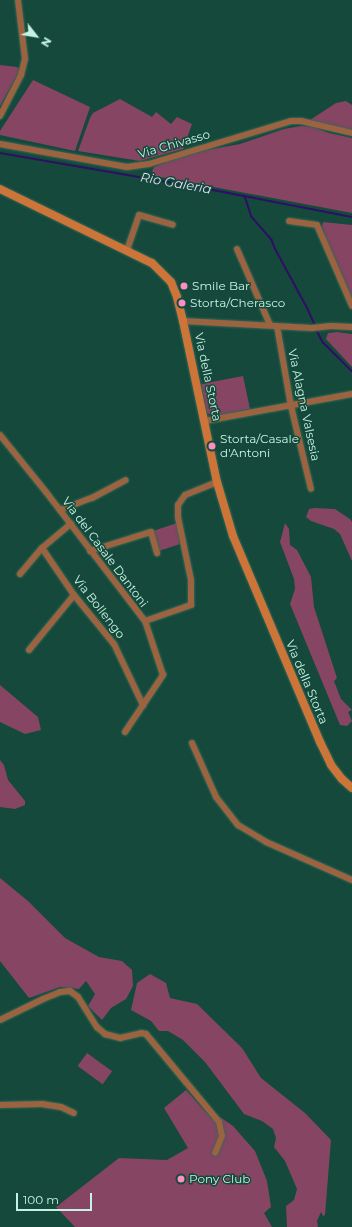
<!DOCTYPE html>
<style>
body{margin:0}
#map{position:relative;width:352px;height:1227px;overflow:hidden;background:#14493b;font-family:Montserrat,sans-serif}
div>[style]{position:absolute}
.green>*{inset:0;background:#864563;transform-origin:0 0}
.stream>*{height:1.5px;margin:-0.75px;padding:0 0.75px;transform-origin:0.75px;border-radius:0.75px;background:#2f0e65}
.roads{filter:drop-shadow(0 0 1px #346759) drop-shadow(0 0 1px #346759)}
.minor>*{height:6px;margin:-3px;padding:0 3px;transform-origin:3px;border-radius:3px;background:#9b633f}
.secondary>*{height:8px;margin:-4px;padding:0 4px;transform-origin:4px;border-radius:4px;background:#cd7438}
.dots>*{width:11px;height:11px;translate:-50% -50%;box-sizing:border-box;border:2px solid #14493b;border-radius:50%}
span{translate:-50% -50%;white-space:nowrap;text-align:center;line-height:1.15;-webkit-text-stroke:3px #14493b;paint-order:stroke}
.street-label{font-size:12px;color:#c6f2e3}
.poi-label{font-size:12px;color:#c6f2e3}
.left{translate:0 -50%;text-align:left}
.water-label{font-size:13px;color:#dfdcf4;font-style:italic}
.north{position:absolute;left:16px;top:16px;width:40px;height:40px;-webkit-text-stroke:3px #14493b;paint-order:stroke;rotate:121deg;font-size:11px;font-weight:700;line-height:16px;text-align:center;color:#c6f2e3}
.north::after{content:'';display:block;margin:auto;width:14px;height:18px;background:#c6f2e3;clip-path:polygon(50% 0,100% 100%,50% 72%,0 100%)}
.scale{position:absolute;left:16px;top:1193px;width:76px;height:18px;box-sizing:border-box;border:2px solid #c6f2e3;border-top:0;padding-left:5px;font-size:12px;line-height:14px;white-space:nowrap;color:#c6f2e3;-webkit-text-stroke:3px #14493b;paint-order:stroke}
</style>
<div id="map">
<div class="green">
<i style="clip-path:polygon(0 65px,17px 67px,20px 70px,0 106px)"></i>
<i style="clip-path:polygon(33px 80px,90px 107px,75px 151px,0 135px,0 131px)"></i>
<i style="clip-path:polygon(120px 99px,152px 117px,156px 112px,171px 124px,177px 117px,192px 124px,183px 149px,140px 161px,78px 151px,90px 118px,93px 113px)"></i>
<i style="clip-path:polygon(346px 101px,352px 105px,352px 131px,310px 120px,336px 103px)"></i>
<i style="clip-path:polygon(301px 126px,313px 127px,329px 133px,352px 138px,352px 213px,155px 176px,152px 171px,154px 167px,166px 162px,207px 150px,240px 144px,284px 129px)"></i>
<i style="clip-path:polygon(323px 222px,352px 225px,352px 298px,327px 241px,322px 226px)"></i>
<i style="clip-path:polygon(337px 332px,352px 334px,352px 367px,326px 339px,328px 333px)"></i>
<i style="clip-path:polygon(243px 376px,250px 409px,214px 416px,207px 413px,201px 384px)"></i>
<i style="clip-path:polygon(314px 508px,335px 509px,350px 519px,352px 522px,352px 561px,340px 534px,334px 529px,311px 521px,306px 517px,309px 509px)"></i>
<i style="clip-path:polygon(177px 523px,180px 544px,159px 551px,153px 531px)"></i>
<i style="clip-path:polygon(285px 523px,289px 529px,290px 545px,297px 550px,311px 577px,314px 607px,337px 678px,334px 681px,341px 699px,352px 710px,348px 712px,352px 721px,347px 726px,340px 725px,290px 604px,295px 589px,294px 579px,280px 542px)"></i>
<i style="clip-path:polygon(0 685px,38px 717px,41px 730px,25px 734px,0 722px)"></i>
<i style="clip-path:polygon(0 760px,4px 765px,8px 780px,25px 801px,25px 805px,15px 809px,0 807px)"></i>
<i style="clip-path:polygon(0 878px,28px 901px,65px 938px,99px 957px,122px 961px,132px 970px,133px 986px,126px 999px,111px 1008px,102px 1020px,88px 1006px,95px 994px,86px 981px,79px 989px,60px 987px,29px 998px,0 961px)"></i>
<i style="clip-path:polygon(150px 974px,166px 983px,170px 998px,197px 1004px,242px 1048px,261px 1078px,305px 1113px,331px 1140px,325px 1215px,323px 1216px,321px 1212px,317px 1221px,318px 1227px,287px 1227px,286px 1206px,294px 1200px,297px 1189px,285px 1161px,274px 1147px,276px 1138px,273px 1129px,262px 1121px,244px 1114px,205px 1062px,183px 1040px,168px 1031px,159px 1031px,151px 1021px,131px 1010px,137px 983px)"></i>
<i style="left:87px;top:1053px;width:31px;height:16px;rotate:36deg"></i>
<i style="clip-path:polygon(186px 1090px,212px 1119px,220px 1117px,233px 1126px,255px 1151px,267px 1181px,271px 1207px,264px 1213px,272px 1227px,75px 1227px,56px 1207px,119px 1158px,167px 1160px,188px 1148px,164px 1108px)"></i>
</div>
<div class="stream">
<i style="left:0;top:153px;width:211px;rotate:9.8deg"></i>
<i style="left:208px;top:189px;width:147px;rotate:11deg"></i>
<i style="left:245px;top:196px;width:22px;rotate:72deg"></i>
<i style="left:252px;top:217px;width:30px;rotate:49deg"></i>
<i style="left:272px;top:240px;width:9px;rotate:69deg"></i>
<i style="left:275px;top:248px;width:69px;rotate:61.6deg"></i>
<i style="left:308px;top:309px;width:17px;rotate:66deg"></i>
<i style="left:316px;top:329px;width:15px;rotate:62deg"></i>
<i style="left:323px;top:342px;width:41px;rotate:45deg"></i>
</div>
<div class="roads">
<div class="minor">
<i style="left:0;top:116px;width:46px;rotate:-62.9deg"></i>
<i style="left:21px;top:75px;width:16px;rotate:-76deg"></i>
<i style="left:25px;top:59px;width:59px;rotate:-96.8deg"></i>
<i style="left:0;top:144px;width:129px;rotate:10.3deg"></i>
<i style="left:127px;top:167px;width:22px;rotate:-8deg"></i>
<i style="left:149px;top:164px;width:148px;rotate:-16.8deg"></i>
<i style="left:291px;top:121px;width:10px"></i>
<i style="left:301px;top:121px;width:52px;rotate:13.2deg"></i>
<i style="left:289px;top:221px;width:28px;rotate:8deg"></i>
<i style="left:317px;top:225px;width:88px;rotate:66.6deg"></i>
<i style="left:237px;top:249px;width:83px;rotate:66.5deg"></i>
<i style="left:127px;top:250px;width:37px;rotate:-71deg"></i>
<i style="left:139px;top:215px;width:35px;rotate:16deg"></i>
<i style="left:183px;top:321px;width:129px;rotate:3.1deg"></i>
<i style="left:312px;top:328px;width:19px;rotate:-6deg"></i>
<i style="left:331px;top:326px;width:21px;rotate:3deg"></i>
<i style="left:277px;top:326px;width:81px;rotate:80.1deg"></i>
<i style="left:291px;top:406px;width:85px;rotate:76.5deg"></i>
<i style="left:205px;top:421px;width:149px;rotate:-10.4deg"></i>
<i style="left:0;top:435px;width:73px;rotate:51.1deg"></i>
<i style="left:46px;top:492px;width:163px;rotate:52.5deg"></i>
<i style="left:145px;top:621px;width:49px;rotate:-19.2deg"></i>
<i style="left:191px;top:605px;width:25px;rotate:-90deg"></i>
<i style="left:191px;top:580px;width:64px;rotate:-101.7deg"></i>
<i style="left:178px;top:517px;width:12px;rotate:-90deg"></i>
<i style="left:178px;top:505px;width:12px;rotate:-55deg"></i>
<i style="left:185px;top:495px;width:35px;rotate:-22deg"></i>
<i style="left:60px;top:510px;width:34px;rotate:-21deg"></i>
<i style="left:92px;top:498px;width:38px;rotate:-28deg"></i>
<i style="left:42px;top:548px;width:57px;rotate:55.8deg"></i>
<i style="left:74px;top:595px;width:63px;rotate:50.8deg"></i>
<i style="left:114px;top:644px;width:68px;rotate:64.6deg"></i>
<i style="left:90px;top:551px;width:64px;rotate:-17.3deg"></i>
<i style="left:151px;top:532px;width:22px;rotate:74deg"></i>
<i style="left:20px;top:574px;width:34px;rotate:-50deg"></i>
<i style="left:42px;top:548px;width:38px;rotate:-40deg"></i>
<i style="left:29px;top:650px;width:71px;rotate:-50.7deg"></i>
<i style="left:125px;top:732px;width:69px;rotate:-56.3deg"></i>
<i style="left:163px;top:675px;width:57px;rotate:-108.4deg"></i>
<i style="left:192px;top:743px;width:59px;rotate:66deg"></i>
<i style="left:216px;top:797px;width:36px;rotate:52deg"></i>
<i style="left:238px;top:825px;width:33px;rotate:31deg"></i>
<i style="left:266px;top:842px;width:94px;rotate:23.8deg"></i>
<i style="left:0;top:1020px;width:48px;rotate:-26deg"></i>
<i style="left:43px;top:999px;width:18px;rotate:-22deg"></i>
<i style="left:60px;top:992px;width:10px;rotate:-6deg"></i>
<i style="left:70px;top:991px;width:10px;rotate:37deg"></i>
<i style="left:78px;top:997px;width:36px;rotate:58deg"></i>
<i style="left:97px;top:1027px;width:11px;rotate:41deg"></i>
<i style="left:105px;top:1034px;width:16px;rotate:15deg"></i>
<i style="left:120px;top:1038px;width:22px;rotate:-13deg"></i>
<i style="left:141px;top:1033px;width:5px;rotate:11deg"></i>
<i style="left:146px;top:1034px;width:114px;rotate:50.3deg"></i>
<i style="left:219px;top:1122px;width:14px;rotate:78deg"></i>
<i style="left:222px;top:1136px;width:18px;rotate:112deg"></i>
<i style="left:0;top:1105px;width:42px;rotate:-1.4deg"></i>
<i style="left:42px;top:1104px;width:19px;rotate:9deg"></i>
<i style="left:61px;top:1107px;width:14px;rotate:25deg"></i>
</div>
<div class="secondary">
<i style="left:0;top:189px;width:169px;rotate:26deg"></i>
<i style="left:152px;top:263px;width:27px;rotate:45deg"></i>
<i style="left:171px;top:282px;width:16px;rotate:68deg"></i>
<i style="left:177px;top:297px;width:25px;rotate:76deg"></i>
<i style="left:183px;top:321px;width:165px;rotate:78.1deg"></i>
<i style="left:217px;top:482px;width:56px;rotate:73.5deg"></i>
<i style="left:233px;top:536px;width:224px;rotate:67.1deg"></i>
<i style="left:320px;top:742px;width:25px;rotate:64deg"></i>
<i style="left:331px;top:765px;width:18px;rotate:52deg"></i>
<i style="left:342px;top:779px;width:13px;rotate:42deg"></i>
</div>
</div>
<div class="dots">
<i style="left:184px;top:286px;background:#fc8fc1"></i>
<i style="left:182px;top:303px;background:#fc8fc1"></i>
<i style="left:212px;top:446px;background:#fc8fc1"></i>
<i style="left:181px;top:1179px;background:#fc8fc1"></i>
</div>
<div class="street-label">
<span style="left:174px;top:144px;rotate:-16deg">Via Chivasso</span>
<span style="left:208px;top:377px;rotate:78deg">Via della Storta</span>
<span style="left:304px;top:405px;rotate:78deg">Via Alagna Valsesia</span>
<span style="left:105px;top:552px;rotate:53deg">Via del Casale Dantoni</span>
<span style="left:99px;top:607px;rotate:52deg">Via Bollengo</span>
<span style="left:307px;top:682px;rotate:67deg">Via della Storta</span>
</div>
<div class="poi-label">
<span class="left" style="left:192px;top:286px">Smile Bar</span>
<span class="left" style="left:190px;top:303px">Storta/Cherasco</span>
<span class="left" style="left:220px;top:446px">Storta/Casale<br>d'Antoni</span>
<span class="left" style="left:189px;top:1179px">Pony Club</span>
</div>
<div class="water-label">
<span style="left:176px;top:183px;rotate:10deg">Rio Galeria</span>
</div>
<div class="north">N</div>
<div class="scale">100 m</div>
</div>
